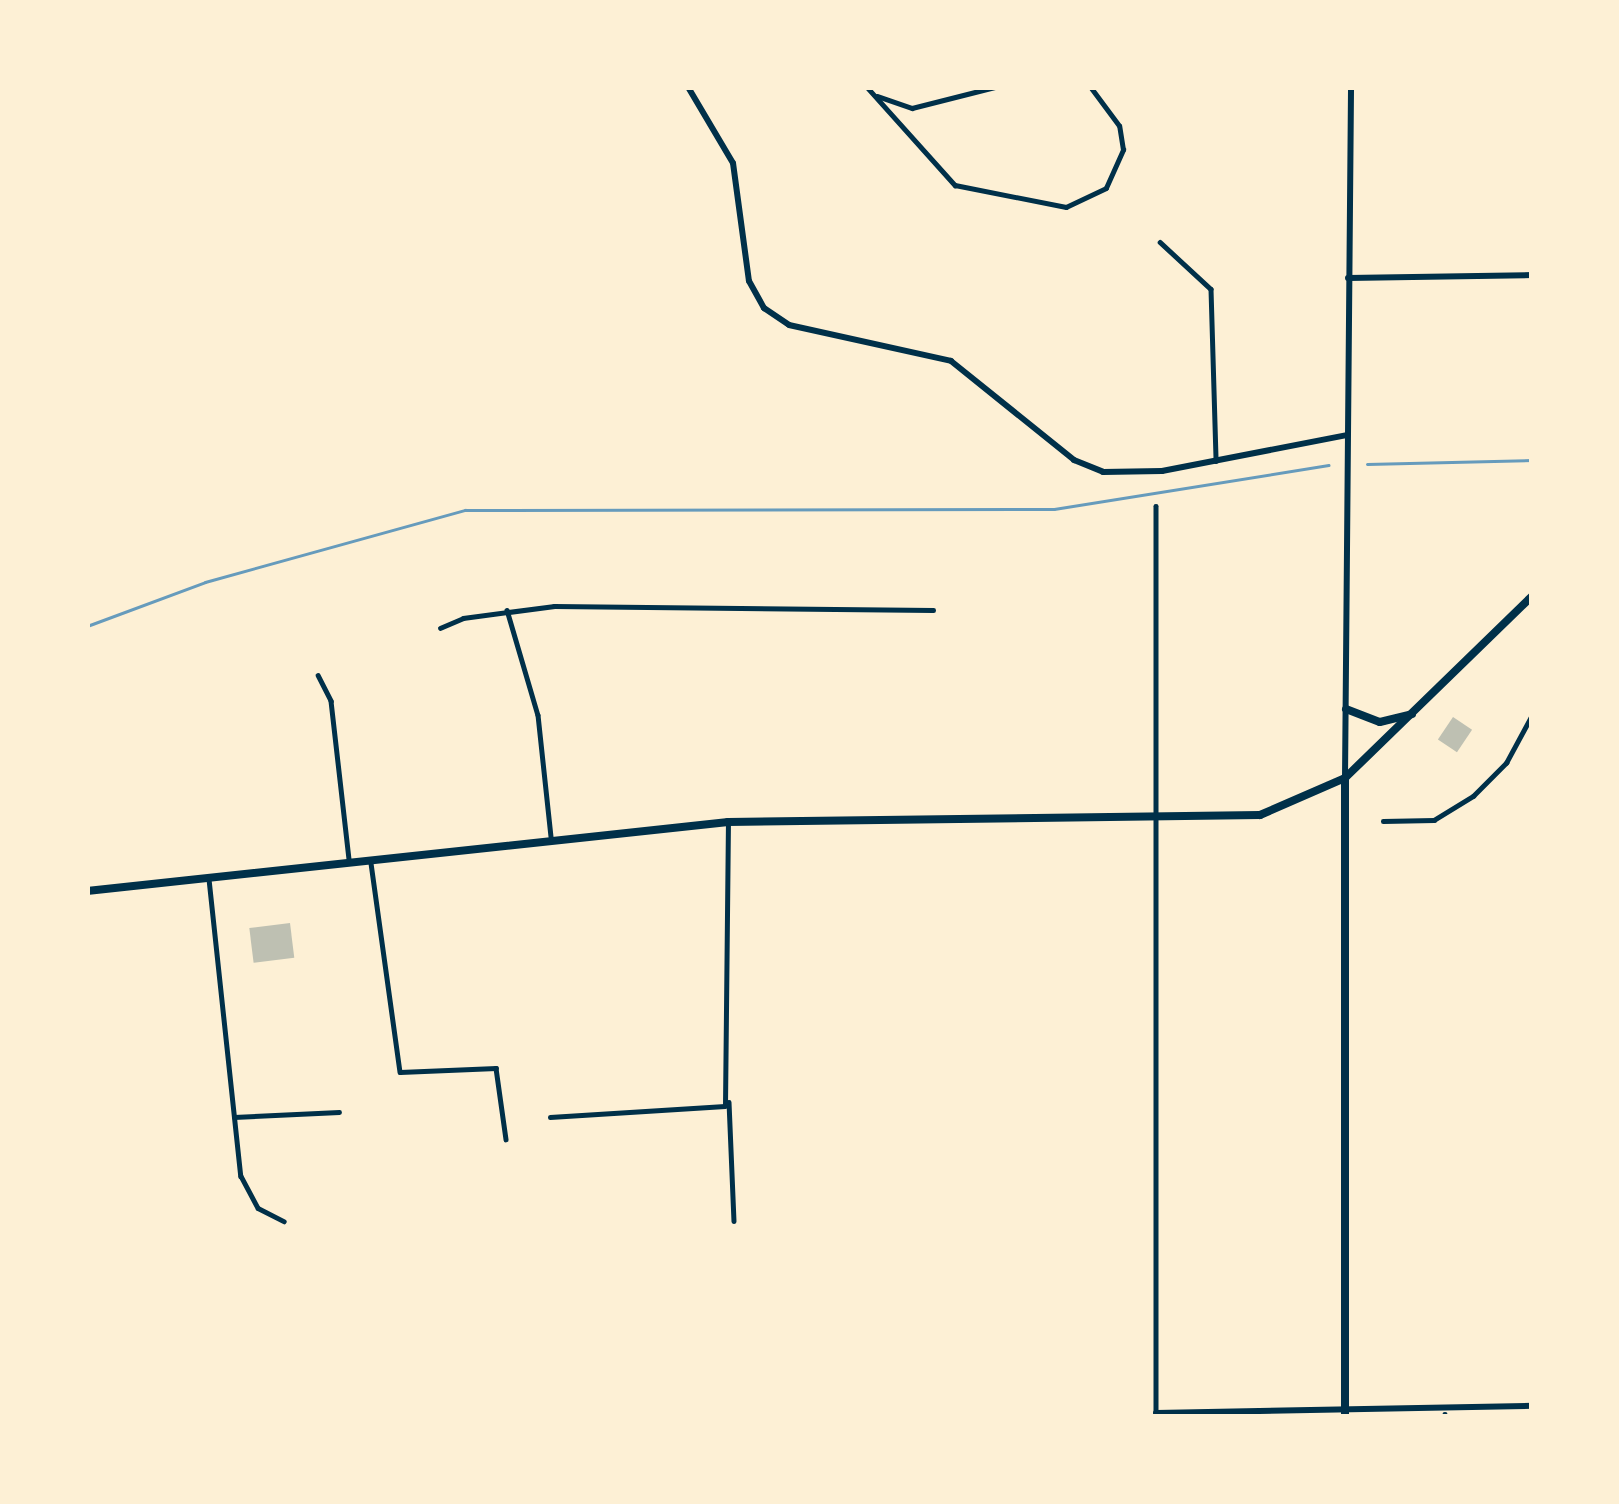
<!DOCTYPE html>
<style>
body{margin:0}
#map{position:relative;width:1619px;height:1504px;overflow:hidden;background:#fdf0d5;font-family:"Source Sans 3",sans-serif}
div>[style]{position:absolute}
.stream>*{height:3px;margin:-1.5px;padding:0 1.5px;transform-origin:1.5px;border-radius:1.5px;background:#669bbc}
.building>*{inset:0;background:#bec0b2;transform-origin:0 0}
.minor>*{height:4.5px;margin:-2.25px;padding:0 2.25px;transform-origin:2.25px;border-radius:2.25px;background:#003049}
.tertiary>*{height:6px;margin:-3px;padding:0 3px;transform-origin:3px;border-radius:3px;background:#003049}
.secondary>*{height:8px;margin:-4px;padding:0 4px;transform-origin:4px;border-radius:4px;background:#003049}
span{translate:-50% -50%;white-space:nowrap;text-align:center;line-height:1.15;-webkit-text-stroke:12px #fdf0d5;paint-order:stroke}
.frame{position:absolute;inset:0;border:90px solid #fdf0d5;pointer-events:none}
</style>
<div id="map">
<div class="stream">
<i style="left:1367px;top:464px;width:165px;rotate:-1.4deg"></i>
<i style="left:87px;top:626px;width:126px;rotate:-20.4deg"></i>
<i style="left:205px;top:582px;width:270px;rotate:-15.5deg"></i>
<i style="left:465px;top:510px;width:589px;rotate:-0.1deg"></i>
<i style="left:1054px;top:509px;width:278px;rotate:-9.1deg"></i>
</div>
<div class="building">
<i style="left:1453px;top:717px;width:23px;height:27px;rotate:34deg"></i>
<i style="left:290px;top:923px;width:35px;height:41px;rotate:83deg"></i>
</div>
<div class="minor">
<i style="left:867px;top:87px;width:132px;rotate:48.1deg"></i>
<i style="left:955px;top:185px;width:113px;rotate:11.2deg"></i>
<i style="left:1066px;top:207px;width:44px;rotate:-25.4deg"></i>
<i style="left:1106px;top:188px;width:42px;rotate:-65.9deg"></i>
<i style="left:1123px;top:150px;width:24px;rotate:-99deg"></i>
<i style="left:1119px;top:126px;width:49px;rotate:-126.6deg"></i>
<i style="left:877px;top:96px;width:37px;rotate:19deg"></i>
<i style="left:912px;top:108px;width:86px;rotate:-14.2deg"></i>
<i style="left:1160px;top:242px;width:69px;rotate:42.7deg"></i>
<i style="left:1211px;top:289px;width:172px;rotate:88.3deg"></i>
<i style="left:1156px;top:506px;width:911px;rotate:90deg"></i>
<i style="left:507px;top:610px;width:109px;rotate:73.6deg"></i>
<i style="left:538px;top:715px;width:122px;rotate:83.9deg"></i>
<i style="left:440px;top:628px;width:25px;rotate:-23deg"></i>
<i style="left:463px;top:618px;width:92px;rotate:-7.5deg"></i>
<i style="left:554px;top:606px;width:379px;rotate:0.6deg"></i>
<i style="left:318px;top:675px;width:29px;rotate:63deg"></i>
<i style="left:331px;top:701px;width:159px;rotate:83.5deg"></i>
<i style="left:1383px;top:821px;width:51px;rotate:-1.1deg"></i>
<i style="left:1434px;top:820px;width:46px;rotate:-31.6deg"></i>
<i style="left:1473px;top:796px;width:47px;rotate:-45deg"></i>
<i style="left:1506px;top:763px;width:55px;rotate:-61.6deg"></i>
<i style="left:371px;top:863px;width:211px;rotate:82.1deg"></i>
<i style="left:400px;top:1072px;width:96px;rotate:-2.4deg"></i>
<i style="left:496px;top:1068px;width:72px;rotate:82deg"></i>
<i style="left:209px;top:879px;width:299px;rotate:83.9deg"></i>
<i style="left:241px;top:1176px;width:36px;rotate:62deg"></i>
<i style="left:258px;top:1208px;width:29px;rotate:27deg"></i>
<i style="left:729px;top:1102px;width:119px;rotate:87.6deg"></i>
<i style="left:234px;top:1117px;width:105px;rotate:-2.7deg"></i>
<i style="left:550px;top:1117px;width:175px;rotate:-3.6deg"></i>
<i style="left:725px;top:1106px;width:284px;rotate:-89.4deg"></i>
<i style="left:1445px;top:1414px;width:3px;rotate:90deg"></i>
</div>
<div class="tertiary">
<i style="left:688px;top:87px;width:88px;rotate:59.4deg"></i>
<i style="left:733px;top:163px;width:119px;rotate:82.3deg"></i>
<i style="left:749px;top:281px;width:31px;rotate:61deg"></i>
<i style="left:764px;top:308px;width:30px;rotate:34deg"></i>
<i style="left:789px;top:325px;width:166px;rotate:12.5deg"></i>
<i style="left:951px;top:361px;width:158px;rotate:38.8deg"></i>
<i style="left:1074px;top:460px;width:31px;rotate:22deg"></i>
<i style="left:1103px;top:472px;width:59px;rotate:-1deg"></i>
<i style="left:1162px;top:471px;width:188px;rotate:-11deg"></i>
<i style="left:1348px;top:278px;width:184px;rotate:-0.9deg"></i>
<i style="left:1345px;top:778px;width:691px;rotate:-89.5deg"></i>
<i style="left:1156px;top:1413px;width:376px;rotate:-1.1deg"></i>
</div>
<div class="secondary">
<i style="left:1346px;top:709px;width:36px;rotate:21deg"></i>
<i style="left:1380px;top:722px;width:33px;rotate:-14deg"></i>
<i style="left:1345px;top:778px;width:639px;rotate:90deg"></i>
<i style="left:87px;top:891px;width:645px;rotate:-6.14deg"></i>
<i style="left:728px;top:822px;width:532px;rotate:-0.75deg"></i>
<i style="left:1260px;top:815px;width:93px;rotate:-23.5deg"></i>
<i style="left:1345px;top:778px;width:261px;rotate:-44.2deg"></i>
</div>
<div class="frame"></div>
</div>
